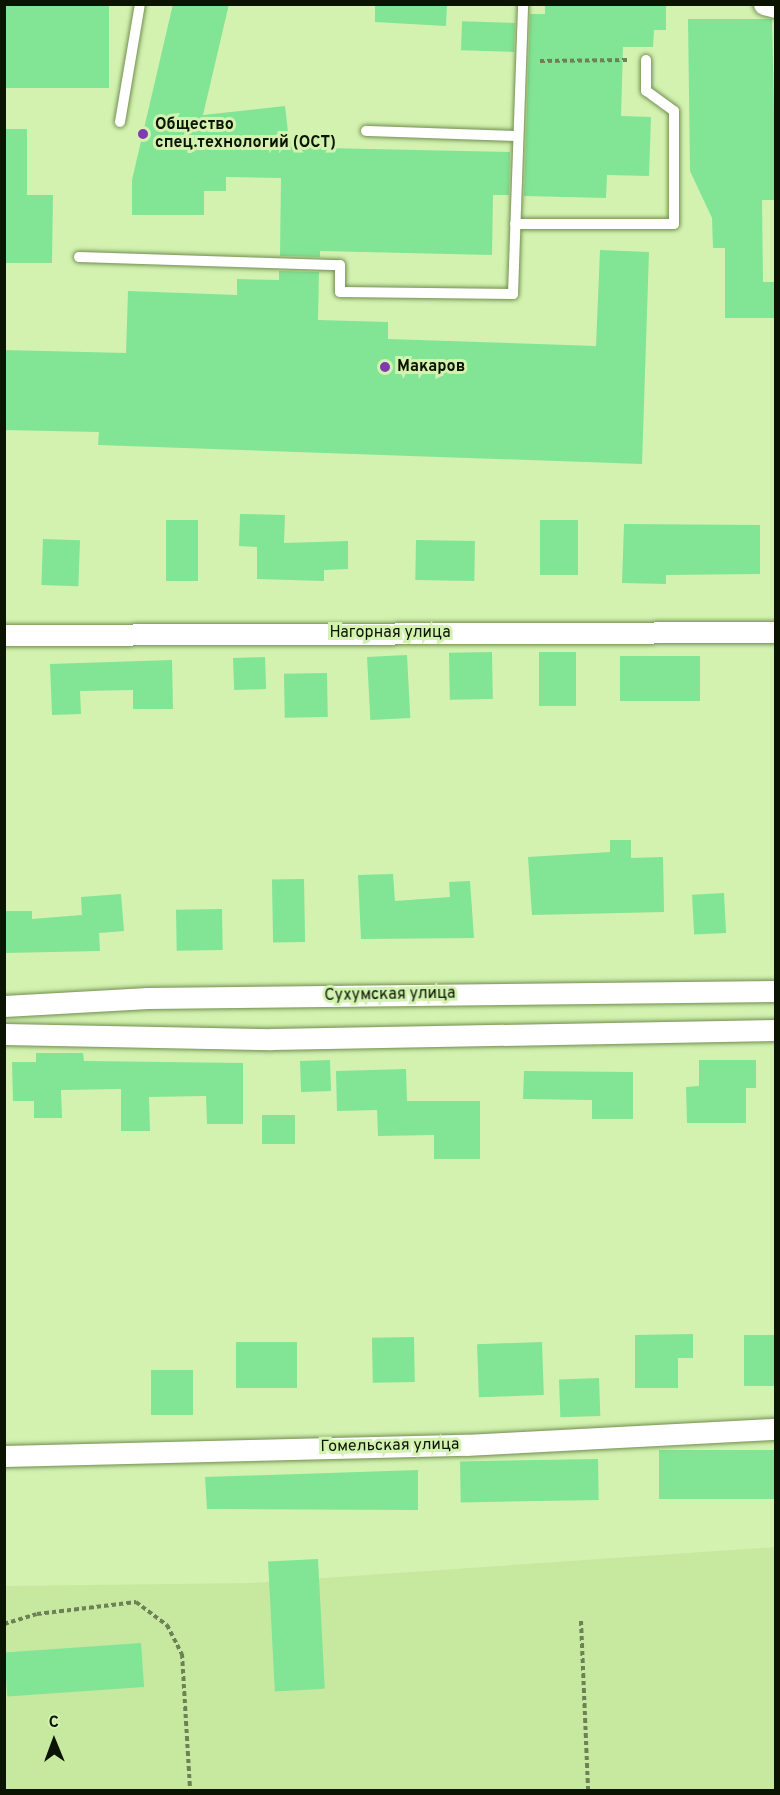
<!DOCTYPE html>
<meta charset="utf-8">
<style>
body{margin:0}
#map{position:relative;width:780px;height:1795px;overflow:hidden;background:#d3f2b0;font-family:Overpass,sans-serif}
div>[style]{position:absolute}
.built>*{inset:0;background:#c6e99f}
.building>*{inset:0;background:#82e495;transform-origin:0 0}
.path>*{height:4px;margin-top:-2px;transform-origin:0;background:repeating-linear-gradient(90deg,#6d8156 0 4.5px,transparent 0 7.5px)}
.roads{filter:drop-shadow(0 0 2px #728e50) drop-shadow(0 0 2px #728e50)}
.lane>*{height:10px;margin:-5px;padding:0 5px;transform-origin:5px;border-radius:5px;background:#fff}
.street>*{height:21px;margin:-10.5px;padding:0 10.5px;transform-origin:10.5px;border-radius:10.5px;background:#fff}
.dots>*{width:16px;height:16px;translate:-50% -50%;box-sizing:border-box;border:3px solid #d3f2b0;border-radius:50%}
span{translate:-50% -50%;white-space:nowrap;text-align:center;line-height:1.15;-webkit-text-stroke:6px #d3f2b0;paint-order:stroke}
.poi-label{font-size:16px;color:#0a1400;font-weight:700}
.left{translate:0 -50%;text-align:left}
.street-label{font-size:16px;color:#0a1400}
.frame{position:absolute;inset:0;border:6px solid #0a1400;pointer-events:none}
.north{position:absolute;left:24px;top:1711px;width:60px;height:60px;-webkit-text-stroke:4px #d3f2b0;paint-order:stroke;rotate:359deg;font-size:16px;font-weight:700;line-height:24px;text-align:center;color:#0a1400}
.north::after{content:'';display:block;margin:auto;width:21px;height:27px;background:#0a1400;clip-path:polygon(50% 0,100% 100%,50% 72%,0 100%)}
</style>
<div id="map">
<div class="built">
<i style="clip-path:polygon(775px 1547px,775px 1790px,5px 1790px,4px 1586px,251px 1583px)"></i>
</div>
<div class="building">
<i style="left:4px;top:4px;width:105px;height:84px"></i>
<i style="clip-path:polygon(173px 4px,229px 4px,203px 115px,285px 106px,289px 140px,325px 140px,325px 148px,510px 152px,509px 195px,493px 195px,492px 255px,320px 251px,320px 257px,280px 256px,281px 178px,226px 177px,226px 191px,204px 191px,204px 215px,132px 215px,132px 180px)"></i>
<i style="clip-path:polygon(375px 4px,447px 4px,446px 26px,375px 22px)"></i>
<i style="clip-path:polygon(545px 4px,666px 4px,666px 30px,654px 30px,653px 47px,623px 47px,621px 116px,651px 117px,649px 176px,607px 175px,606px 198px,524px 196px,530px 14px,545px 14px)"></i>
<i style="clip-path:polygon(688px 19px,772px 19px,776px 200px,762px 200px,763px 282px,776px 282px,776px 318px,725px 318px,725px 248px,713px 248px,712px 218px,690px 171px)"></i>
<i style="left:515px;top:23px;width:29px;height:53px;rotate:92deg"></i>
<i style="clip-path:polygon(4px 129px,27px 129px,27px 195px,53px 195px,52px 263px,4px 263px)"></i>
<i style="clip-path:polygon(600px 250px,649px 252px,642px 464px,98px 445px,99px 432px,4px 430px,4px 350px,126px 353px,128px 291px,237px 295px,237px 279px,279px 280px,279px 271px,319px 272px,318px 320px,388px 322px,388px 339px,596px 346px)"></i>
<i style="clip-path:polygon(240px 514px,285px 515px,284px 543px,348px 541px,348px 569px,324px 570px,324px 581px,257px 579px,257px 547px,239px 546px)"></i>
<i style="left:166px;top:520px;width:32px;height:61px"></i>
<i style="left:540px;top:520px;width:38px;height:55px"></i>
<i style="clip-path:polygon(624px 524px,760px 525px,760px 574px,666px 575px,666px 584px,622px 583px)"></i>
<i style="left:43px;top:539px;width:37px;height:46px;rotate:2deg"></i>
<i style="left:416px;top:540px;width:59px;height:40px;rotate:1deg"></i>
<i style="left:492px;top:652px;width:47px;height:43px;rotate:89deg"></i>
<i style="left:576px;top:652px;width:54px;height:37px;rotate:90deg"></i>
<i style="left:407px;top:655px;width:63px;height:40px;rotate:87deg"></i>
<i style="left:700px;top:656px;width:45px;height:80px;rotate:90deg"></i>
<i style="left:265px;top:657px;width:32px;height:32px;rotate:88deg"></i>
<i style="clip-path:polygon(172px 660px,173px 709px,133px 709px,133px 690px,80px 691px,81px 714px,52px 715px,50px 664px)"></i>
<i style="left:327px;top:673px;width:44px;height:43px;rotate:89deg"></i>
<i style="clip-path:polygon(610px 840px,631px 840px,631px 858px,663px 857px,664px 912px,532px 915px,528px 857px,610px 852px)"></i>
<i style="clip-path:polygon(393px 874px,395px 901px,450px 897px,449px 882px,470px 881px,474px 938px,361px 939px,358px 875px)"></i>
<i style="left:304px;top:879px;width:63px;height:32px;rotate:89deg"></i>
<i style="left:724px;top:893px;width:40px;height:32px;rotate:87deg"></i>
<i style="clip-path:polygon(121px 894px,124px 931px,99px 933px,100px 951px,4px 953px,4px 911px,32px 911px,32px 919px,82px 915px,81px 897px)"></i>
<i style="left:222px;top:909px;width:41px;height:46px;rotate:89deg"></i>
<i style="clip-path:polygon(36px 1053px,83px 1053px,84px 1061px,243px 1063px,243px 1124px,207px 1124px,206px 1096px,149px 1097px,150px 1131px,121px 1131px,121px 1089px,61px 1090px,62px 1118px,34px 1118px,34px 1101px,13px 1101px,12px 1062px,36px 1062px)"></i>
<i style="left:330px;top:1060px;width:31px;height:30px;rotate:88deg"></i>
<i style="clip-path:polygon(699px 1060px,756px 1060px,756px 1088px,746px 1088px,746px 1123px,687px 1123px,686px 1087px,699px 1086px)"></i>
<i style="clip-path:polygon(406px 1069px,407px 1101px,480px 1101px,480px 1159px,434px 1159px,434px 1135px,378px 1136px,377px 1110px,337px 1111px,336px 1071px)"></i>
<i style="clip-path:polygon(524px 1071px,633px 1072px,633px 1119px,592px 1119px,592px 1100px,523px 1099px)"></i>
<i style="left:295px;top:1115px;width:29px;height:33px;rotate:90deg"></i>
<i style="clip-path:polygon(693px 1334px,693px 1358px,678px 1358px,678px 1388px,635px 1388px,635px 1335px)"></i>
<i style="left:744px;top:1335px;width:32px;height:51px"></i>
<i style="left:414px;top:1337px;width:45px;height:42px;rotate:89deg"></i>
<i style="left:236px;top:1342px;width:61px;height:46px"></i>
<i style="left:542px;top:1342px;width:53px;height:65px;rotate:88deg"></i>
<i style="left:193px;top:1370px;width:45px;height:42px;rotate:90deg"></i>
<i style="left:599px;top:1378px;width:38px;height:40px;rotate:88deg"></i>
<i style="left:776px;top:1450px;width:49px;height:117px;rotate:90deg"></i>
<i style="left:598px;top:1459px;width:41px;height:138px;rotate:89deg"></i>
<i style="clip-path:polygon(418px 1470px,418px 1510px,207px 1509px,205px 1477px)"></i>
<i style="left:318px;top:1559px;width:130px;height:50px;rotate:87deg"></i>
<i style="left:141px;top:1643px;width:44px;height:137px;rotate:86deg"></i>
</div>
<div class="path">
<i style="left:540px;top:61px;width:88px;rotate:-0.7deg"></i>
<i style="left:581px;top:1621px;width:169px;rotate:87.6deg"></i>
<i style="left:4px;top:1624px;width:34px;rotate:-17deg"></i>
<i style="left:37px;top:1614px;width:100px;rotate:-6.9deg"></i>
<i style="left:136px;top:1602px;width:39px;rotate:37deg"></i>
<i style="left:167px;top:1625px;width:33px;rotate:63deg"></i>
<i style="left:182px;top:1654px;width:136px;rotate:86.6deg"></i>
</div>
<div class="roads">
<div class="lane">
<i style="left:120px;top:122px;width:120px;rotate:-80.4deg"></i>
<i style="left:366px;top:131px;width:152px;rotate:1.9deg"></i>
<i style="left:515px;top:224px;width:159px"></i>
<i style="left:674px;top:224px;width:113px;rotate:-90deg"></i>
<i style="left:674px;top:111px;width:34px;rotate:-144deg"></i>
<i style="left:646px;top:91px;width:31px;rotate:-90deg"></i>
<i style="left:79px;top:257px;width:261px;rotate:1.8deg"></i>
<i style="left:340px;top:265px;width:27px;rotate:90deg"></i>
<i style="left:340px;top:292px;width:173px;rotate:0.7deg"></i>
<i style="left:513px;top:294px;width:290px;rotate:-88deg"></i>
</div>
<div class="street">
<i style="left:764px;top:4px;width:12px;rotate:14deg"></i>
<i style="left:4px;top:635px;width:772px;rotate:-0.22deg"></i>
<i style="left:4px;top:1006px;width:144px;rotate:-3.2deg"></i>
<i style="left:148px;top:998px;width:628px;rotate:-0.64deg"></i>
<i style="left:4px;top:1034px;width:268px;rotate:1.1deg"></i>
<i style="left:272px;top:1039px;width:504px;rotate:-1.02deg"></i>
<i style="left:4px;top:1456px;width:462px;rotate:-1.4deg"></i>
<i style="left:466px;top:1445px;width:310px;rotate:-3deg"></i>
</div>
</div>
<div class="dots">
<i style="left:143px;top:134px;background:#7f3aad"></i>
<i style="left:385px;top:367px;background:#7f3aad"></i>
</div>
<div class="poi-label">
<span class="left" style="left:155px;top:134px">Общество<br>спец.технологий (ОСТ)</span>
<span class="left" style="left:397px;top:367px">Макаров</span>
</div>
<div class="street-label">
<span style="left:390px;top:633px">Нагорная улица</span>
<span style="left:390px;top:995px;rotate:-1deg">Сухумская улица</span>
<span style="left:390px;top:1446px;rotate:-1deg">Гомельская улица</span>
</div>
<div class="frame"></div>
<div class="north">С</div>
</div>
